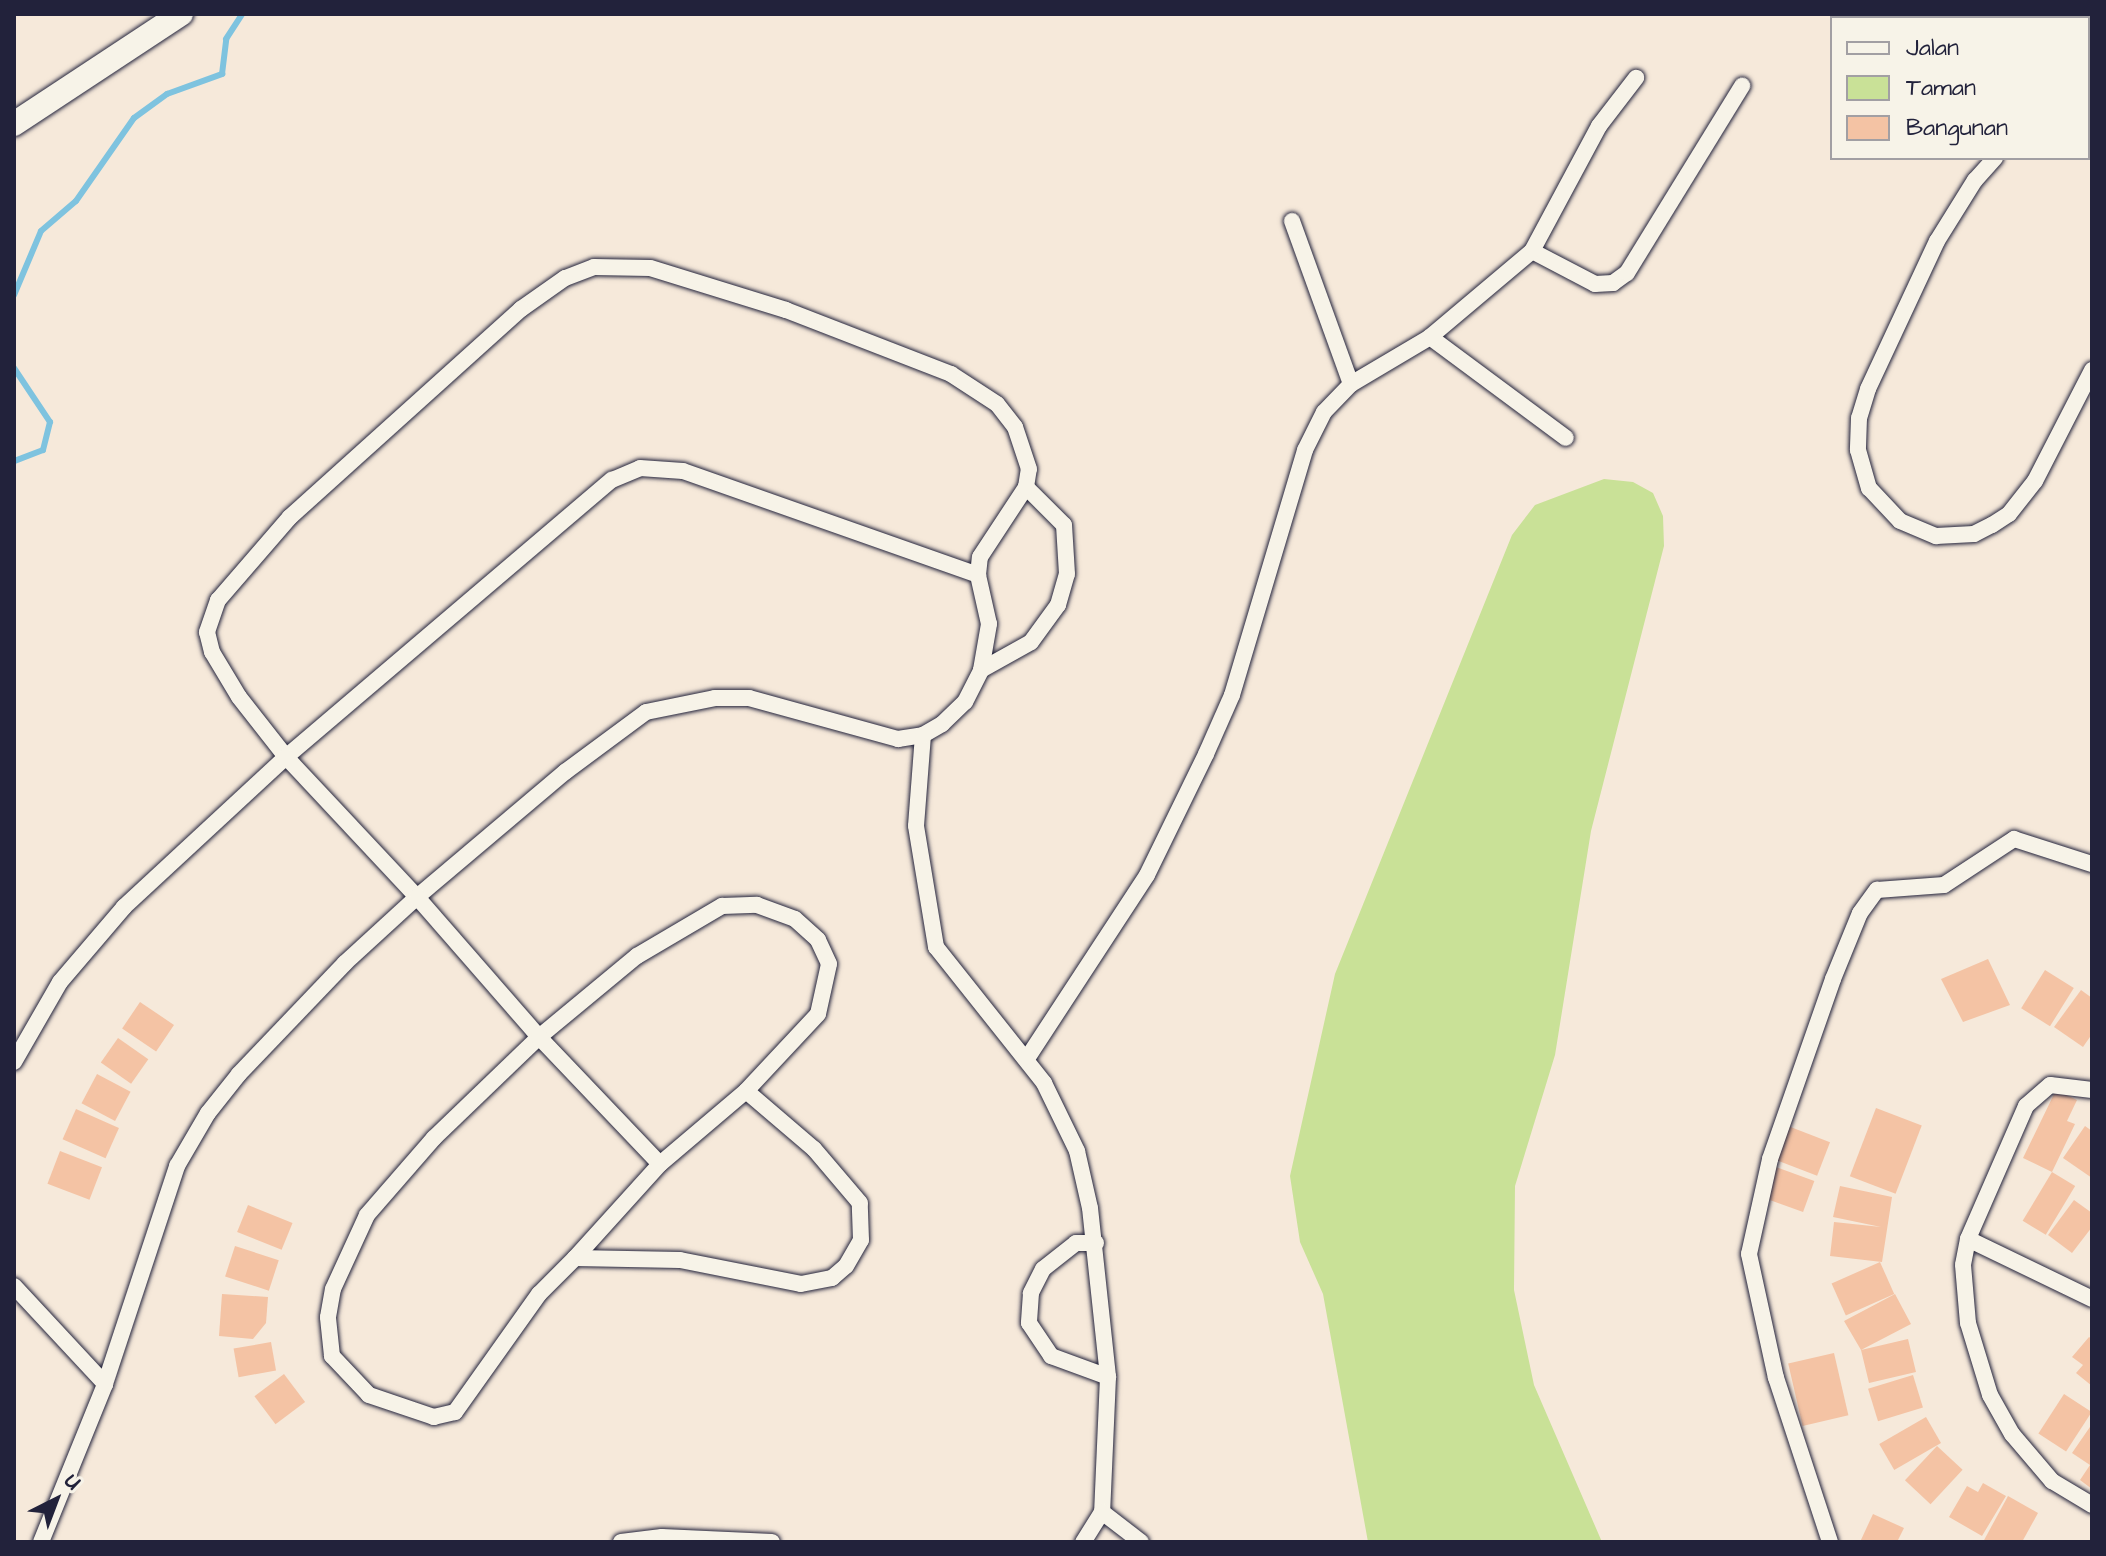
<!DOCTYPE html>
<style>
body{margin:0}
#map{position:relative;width:2106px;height:1556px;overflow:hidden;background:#f6e9da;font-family:"Architects Daughter",sans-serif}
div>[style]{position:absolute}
.green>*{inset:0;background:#c9e197}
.stream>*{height:6px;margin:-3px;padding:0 3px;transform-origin:3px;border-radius:3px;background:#7ec3df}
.building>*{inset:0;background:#f4c3a4;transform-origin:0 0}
.roads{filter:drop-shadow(0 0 2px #22223b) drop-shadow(0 0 2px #22223b)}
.street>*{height:16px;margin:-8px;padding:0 8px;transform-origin:8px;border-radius:8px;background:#f7f3e8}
.secondary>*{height:24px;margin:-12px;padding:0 12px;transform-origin:12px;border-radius:12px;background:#f7f3e8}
span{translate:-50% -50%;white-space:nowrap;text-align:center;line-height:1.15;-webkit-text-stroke:7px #f7f3e8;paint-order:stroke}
.frame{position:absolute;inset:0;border:16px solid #22223b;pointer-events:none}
.legend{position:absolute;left:1830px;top:16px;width:260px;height:144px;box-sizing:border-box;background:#f7f3e8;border:2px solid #a29fa3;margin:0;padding:10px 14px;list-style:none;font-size:24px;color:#22223b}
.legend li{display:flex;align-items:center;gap:16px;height:40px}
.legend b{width:40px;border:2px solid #a29fa3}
.north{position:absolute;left:16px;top:1460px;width:80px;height:80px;-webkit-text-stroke:6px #f7f3e8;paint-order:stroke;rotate:42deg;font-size:22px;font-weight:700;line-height:32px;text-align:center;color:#22223b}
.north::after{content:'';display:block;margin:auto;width:28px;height:36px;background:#22223b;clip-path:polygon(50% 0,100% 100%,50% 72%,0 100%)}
</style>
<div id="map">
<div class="green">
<i style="clip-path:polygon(1604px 479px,1633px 482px,1653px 493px,1663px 516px,1664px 546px,1591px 831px,1555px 1055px,1515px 1186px,1514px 1290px,1534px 1385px,1602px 1542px,1368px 1542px,1323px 1294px,1300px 1242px,1290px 1176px,1335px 974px,1512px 535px,1535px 505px)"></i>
</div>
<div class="stream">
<i style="left:14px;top:295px;width:69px;rotate:-67.1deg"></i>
<i style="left:41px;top:231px;width:46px;rotate:-40.6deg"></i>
<i style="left:76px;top:201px;width:101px;rotate:-55.1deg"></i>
<i style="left:134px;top:118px;width:41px;rotate:-36deg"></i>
<i style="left:167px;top:94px;width:59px;rotate:-20deg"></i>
<i style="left:222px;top:74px;width:35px;rotate:-83deg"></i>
<i style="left:226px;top:39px;width:30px;rotate:-57deg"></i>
<i style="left:14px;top:368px;width:65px;rotate:56.3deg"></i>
<i style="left:50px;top:422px;width:29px;rotate:104deg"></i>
<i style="left:43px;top:450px;width:31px;rotate:159deg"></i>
</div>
<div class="building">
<i style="clip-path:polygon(1988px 959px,2010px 1005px,1963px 1022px,1941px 979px)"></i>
<i style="left:2045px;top:970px;width:34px;height:45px;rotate:32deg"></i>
<i style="clip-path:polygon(2081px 990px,2092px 998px,2092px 1034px,2083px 1047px,2054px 1027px)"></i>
<i style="left:140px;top:1002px;width:41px;height:32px;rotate:34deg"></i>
<i style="left:118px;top:1038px;width:37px;height:30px;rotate:35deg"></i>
<i style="left:97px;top:1074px;width:38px;height:33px;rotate:28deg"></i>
<i style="clip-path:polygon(2056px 1090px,2077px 1100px,2067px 1121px,2075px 1124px,2052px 1172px,2023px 1158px)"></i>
<i style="left:1876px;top:1108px;width:49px;height:73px;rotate:21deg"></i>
<i style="left:76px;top:1109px;width:47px;height:33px;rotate:24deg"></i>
<i style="left:1788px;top:1126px;width:45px;height:36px;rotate:21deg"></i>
<i style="clip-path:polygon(2085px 1126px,2092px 1131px,2092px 1178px,2063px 1158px)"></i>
<i style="left:60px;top:1151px;width:45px;height:35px;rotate:21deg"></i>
<i style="left:1773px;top:1166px;width:44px;height:33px;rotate:20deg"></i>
<i style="left:2052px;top:1172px;width:27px;height:57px;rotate:31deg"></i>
<i style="clip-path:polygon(1840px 1186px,1892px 1197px,1882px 1262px,1830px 1256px,1834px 1222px,1881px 1227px,1833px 1217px)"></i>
<i style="clip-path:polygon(2074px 1200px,2092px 1213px,2092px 1227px,2072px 1253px,2048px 1235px)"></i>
<i style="left:248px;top:1205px;width:48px;height:29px;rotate:22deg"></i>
<i style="left:235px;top:1246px;width:46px;height:32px;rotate:18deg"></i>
<i style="left:1880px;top:1262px;width:35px;height:53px;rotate:66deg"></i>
<i style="clip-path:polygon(222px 1294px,268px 1297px,266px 1323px,253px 1339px,219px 1336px)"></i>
<i style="clip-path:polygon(1895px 1294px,1911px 1324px,1861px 1350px,1908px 1339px,1916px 1372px,1869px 1383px,1861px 1350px,1844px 1321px)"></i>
<i style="clip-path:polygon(2089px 1337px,2092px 1339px,2092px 1386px,2076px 1373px,2083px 1365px,2072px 1357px)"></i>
<i style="left:271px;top:1342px;width:29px;height:38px;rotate:80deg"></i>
<i style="left:1834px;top:1353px;width:64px;height:47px;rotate:77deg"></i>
<i style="left:284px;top:1374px;width:35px;height:37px;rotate:53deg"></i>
<i style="left:1913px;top:1375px;width:34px;height:47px;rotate:73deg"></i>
<i style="left:2064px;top:1394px;width:33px;height:47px;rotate:33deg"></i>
<i style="left:1926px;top:1417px;width:30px;height:54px;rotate:60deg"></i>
<i style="clip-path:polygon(2092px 1424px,2092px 1489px,2080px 1480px,2090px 1465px,2072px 1453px)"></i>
<i style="left:1937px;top:1446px;width:35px;height:47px;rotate:43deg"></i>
<i style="clip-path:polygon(1983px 1483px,2006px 1496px,1982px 1536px,1949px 1517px,1967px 1486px,1978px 1492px)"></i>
<i style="clip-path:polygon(2008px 1496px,2038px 1513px,2022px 1542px,1983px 1542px)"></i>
<i style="clip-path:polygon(1873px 1514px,1904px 1528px,1897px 1542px,1860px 1542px)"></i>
</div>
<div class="roads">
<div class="street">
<i style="left:2088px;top:67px;width:6px;rotate:-45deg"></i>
<i style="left:1995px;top:158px;width:30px;rotate:132deg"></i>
<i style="left:1975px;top:180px;width:72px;rotate:121.9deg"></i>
<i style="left:1937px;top:241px;width:163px;rotate:115deg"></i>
<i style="left:1868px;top:389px;width:30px;rotate:107deg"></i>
<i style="left:1859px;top:418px;width:32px;rotate:92deg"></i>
<i style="left:1858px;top:450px;width:40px;rotate:74deg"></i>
<i style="left:1869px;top:488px;width:45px;rotate:46.8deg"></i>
<i style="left:1900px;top:521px;width:39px;rotate:23deg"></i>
<i style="left:1936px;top:536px;width:38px;rotate:-3deg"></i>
<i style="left:1974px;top:534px;width:20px;rotate:-27deg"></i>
<i style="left:1992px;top:525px;width:20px;rotate:-33deg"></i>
<i style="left:2009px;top:514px;width:42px;rotate:-51.8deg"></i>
<i style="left:2035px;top:481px;width:125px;rotate:-62.8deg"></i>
<i style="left:1292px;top:221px;width:173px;rotate:70.1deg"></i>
<i style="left:1532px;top:251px;width:71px;rotate:27.6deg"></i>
<i style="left:1595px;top:284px;width:18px;rotate:-3deg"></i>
<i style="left:1613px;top:283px;width:17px;rotate:-36deg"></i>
<i style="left:1627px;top:273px;width:220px;rotate:-58.4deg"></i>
<i style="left:1430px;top:337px;width:169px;rotate:36.6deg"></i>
<i style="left:981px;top:670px;width:57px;rotate:-29.2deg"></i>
<i style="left:1031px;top:642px;width:46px;rotate:-53.9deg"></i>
<i style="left:1058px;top:605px;width:32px;rotate:-74deg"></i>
<i style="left:1067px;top:574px;width:49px;rotate:-93.5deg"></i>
<i style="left:1064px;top:525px;width:54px;rotate:-135deg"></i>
<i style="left:923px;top:735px;width:91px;rotate:94.4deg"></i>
<i style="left:916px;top:826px;width:123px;rotate:80.6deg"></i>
<i style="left:936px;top:947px;width:174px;rotate:51.5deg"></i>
<i style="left:1044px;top:1083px;width:76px;rotate:64.1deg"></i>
<i style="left:1077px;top:1151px;width:58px;rotate:77.2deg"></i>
<i style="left:1090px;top:1208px;width:170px;rotate:83.9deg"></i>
<i style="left:1108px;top:1377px;width:135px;rotate:92.5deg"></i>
<i style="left:1102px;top:1512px;width:36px;rotate:122deg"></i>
<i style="left:1028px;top:1057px;width:217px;rotate:-56.8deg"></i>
<i style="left:1147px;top:875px;width:135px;rotate:-64deg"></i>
<i style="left:1206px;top:754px;width:64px;rotate:-66.2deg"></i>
<i style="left:1232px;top:695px;width:256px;rotate:-73.4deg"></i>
<i style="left:1305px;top:450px;width:42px;rotate:-63.4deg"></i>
<i style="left:1324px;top:412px;width:39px;rotate:-46deg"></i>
<i style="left:1351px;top:384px;width:92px;rotate:-30.7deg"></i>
<i style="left:1430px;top:337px;width:133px;rotate:-40.1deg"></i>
<i style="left:1532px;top:251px;width:142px;rotate:-61.8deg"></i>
<i style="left:1599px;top:126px;width:61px;rotate:-52.4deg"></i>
<i style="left:14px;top:1062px;width:92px;rotate:-60.1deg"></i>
<i style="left:60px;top:982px;width:99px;rotate:-49.5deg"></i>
<i style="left:124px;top:907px;width:221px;rotate:-42.8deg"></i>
<i style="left:286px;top:757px;width:428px;rotate:-40.4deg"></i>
<i style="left:612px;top:480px;width:30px;rotate:-23deg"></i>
<i style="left:640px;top:468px;width:43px;rotate:4deg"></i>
<i style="left:683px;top:471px;width:313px;rotate:19.4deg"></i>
<i style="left:2092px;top:1090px;width:42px;rotate:-173.2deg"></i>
<i style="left:2050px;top:1085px;width:32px;rotate:139deg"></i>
<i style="left:2026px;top:1106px;width:145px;rotate:113.6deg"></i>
<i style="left:1968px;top:1239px;width:26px;rotate:101deg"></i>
<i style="left:1963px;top:1265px;width:58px;rotate:85.1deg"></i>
<i style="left:1968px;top:1323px;width:75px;rotate:73deg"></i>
<i style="left:1990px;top:1395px;width:45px;rotate:60.6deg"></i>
<i style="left:2012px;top:1434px;width:62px;rotate:49.6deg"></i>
<i style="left:2052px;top:1481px;width:47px;rotate:31deg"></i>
<i style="left:1968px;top:1239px;width:138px;rotate:25.8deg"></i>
<i style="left:1096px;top:1243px;width:20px;rotate:180deg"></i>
<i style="left:1076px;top:1243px;width:42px;rotate:141.8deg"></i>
<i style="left:1043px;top:1269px;width:27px;rotate:117deg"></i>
<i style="left:1031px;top:1293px;width:30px;rotate:94deg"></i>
<i style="left:1029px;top:1323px;width:40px;rotate:56deg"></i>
<i style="left:1051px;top:1356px;width:61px;rotate:20.2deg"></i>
<i style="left:575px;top:1258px;width:51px;rotate:135deg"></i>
<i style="left:539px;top:1294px;width:145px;rotate:125.4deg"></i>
<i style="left:455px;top:1412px;width:22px;rotate:167deg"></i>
<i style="left:434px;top:1417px;width:69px;rotate:-161.3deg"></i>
<i style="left:369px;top:1395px;width:54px;rotate:-133.5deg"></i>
<i style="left:332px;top:1356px;width:39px;rotate:-96deg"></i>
<i style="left:328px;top:1317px;width:28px;rotate:-80deg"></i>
<i style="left:333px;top:1289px;width:81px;rotate:-65.3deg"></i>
<i style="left:367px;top:1215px;width:102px;rotate:-49deg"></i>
<i style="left:434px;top:1138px;width:146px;rotate:-43.9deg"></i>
<i style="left:539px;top:1037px;width:127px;rotate:-39.6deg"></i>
<i style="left:637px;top:956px;width:99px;rotate:-30.5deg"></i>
<i style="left:722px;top:906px;width:35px;rotate:-2deg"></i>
<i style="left:757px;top:905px;width:40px;rotate:20.2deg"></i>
<i style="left:795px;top:919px;width:31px;rotate:42deg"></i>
<i style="left:818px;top:940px;width:26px;rotate:65deg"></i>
<i style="left:829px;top:964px;width:51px;rotate:102.4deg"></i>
<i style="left:818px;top:1014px;width:105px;rotate:133.1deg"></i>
<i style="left:746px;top:1091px;width:113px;rotate:139.7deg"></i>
<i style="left:14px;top:1286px;width:134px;rotate:47.1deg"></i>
<i style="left:1102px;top:1512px;width:49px;rotate:37.6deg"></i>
<i style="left:41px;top:1542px;width:170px;rotate:-67.9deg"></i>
<i style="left:105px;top:1384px;width:230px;rotate:-71.7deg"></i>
<i style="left:177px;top:1166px;width:61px;rotate:-59.7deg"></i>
<i style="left:208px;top:1113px;width:50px;rotate:-51.5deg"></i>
<i style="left:239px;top:1074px;width:153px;rotate:-46.3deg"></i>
<i style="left:345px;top:963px;width:98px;rotate:-42.5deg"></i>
<i style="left:417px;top:897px;width:194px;rotate:-40.2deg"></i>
<i style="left:565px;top:772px;width:101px;rotate:-36.5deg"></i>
<i style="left:646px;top:712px;width:70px;rotate:-11.5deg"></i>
<i style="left:715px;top:698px;width:34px"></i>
<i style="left:749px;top:698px;width:155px;rotate:15.4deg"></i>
<i style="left:898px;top:739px;width:25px;rotate:-9deg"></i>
<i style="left:923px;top:735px;width:22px;rotate:-30deg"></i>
<i style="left:942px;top:724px;width:32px;rotate:-44deg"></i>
<i style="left:965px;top:702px;width:36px;rotate:-63deg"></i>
<i style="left:981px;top:670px;width:47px;rotate:-80.1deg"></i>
<i style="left:989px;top:624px;width:50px;rotate:-102.7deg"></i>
<i style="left:978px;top:575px;width:18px;rotate:-84deg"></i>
<i style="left:980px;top:557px;width:84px;rotate:-56.7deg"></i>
<i style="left:1026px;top:487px;width:18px;rotate:-81deg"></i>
<i style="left:1029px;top:469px;width:44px;rotate:-108.4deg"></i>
<i style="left:1015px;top:427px;width:29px;rotate:-128deg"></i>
<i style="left:997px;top:404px;width:55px;rotate:-146.9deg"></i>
<i style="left:951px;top:374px;width:177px;rotate:-158.8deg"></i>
<i style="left:786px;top:310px;width:142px;rotate:-162.8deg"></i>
<i style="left:650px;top:268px;width:56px;rotate:-179deg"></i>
<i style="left:594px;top:267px;width:31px;rotate:159deg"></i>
<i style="left:565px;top:278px;width:54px;rotate:144.8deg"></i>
<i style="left:521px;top:309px;width:311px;rotate:138deg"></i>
<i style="left:290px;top:517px;width:110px;rotate:130.9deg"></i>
<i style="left:218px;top:600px;width:34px;rotate:109deg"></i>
<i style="left:207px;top:632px;width:21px;rotate:76deg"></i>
<i style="left:212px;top:652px;width:52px;rotate:59deg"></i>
<i style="left:239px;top:697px;width:76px;rotate:51.9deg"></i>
<i style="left:286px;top:757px;width:192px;rotate:46.9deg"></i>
<i style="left:417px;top:897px;width:186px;rotate:48.9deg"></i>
<i style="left:539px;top:1037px;width:175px;rotate:46.4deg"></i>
<i style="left:660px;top:1164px;width:127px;rotate:132.1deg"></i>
<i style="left:575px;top:1258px;width:105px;rotate:1.1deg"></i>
<i style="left:680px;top:1260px;width:123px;rotate:11.2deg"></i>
<i style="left:801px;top:1284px;width:32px;rotate:-11deg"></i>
<i style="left:832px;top:1278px;width:18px;rotate:-41deg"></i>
<i style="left:846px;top:1266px;width:30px;rotate:-60deg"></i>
<i style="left:861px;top:1240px;width:37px;rotate:-92deg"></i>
<i style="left:860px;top:1203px;width:71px;rotate:-130.4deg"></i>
<i style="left:814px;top:1149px;width:89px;rotate:-139.5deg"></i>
<i style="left:621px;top:1542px;width:41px;rotate:-7deg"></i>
<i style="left:662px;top:1537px;width:110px;rotate:2.6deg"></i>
<i style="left:1830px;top:1542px;width:173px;rotate:-108.2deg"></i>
<i style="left:1776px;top:1378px;width:127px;rotate:-102.3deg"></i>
<i style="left:1749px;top:1254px;width:97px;rotate:-77.5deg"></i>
<i style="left:1770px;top:1159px;width:191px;rotate:-70.7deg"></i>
<i style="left:1833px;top:979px;width:71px;rotate:-67.8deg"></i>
<i style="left:1860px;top:913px;width:29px;rotate:-54deg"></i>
<i style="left:1877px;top:890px;width:67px;rotate:-4.3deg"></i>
<i style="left:1944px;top:885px;width:84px;rotate:-33.3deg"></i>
<i style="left:2014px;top:839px;width:82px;rotate:17.8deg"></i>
</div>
<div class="secondary">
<i style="left:14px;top:124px;width:200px;rotate:-33.4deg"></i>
</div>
</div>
<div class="frame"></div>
<ul class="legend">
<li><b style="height:10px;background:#f7f3e8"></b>Jalan</li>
<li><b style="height:22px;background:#c9e197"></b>Taman</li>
<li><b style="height:22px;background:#f4c3a4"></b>Bangunan</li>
</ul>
<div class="north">U</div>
</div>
